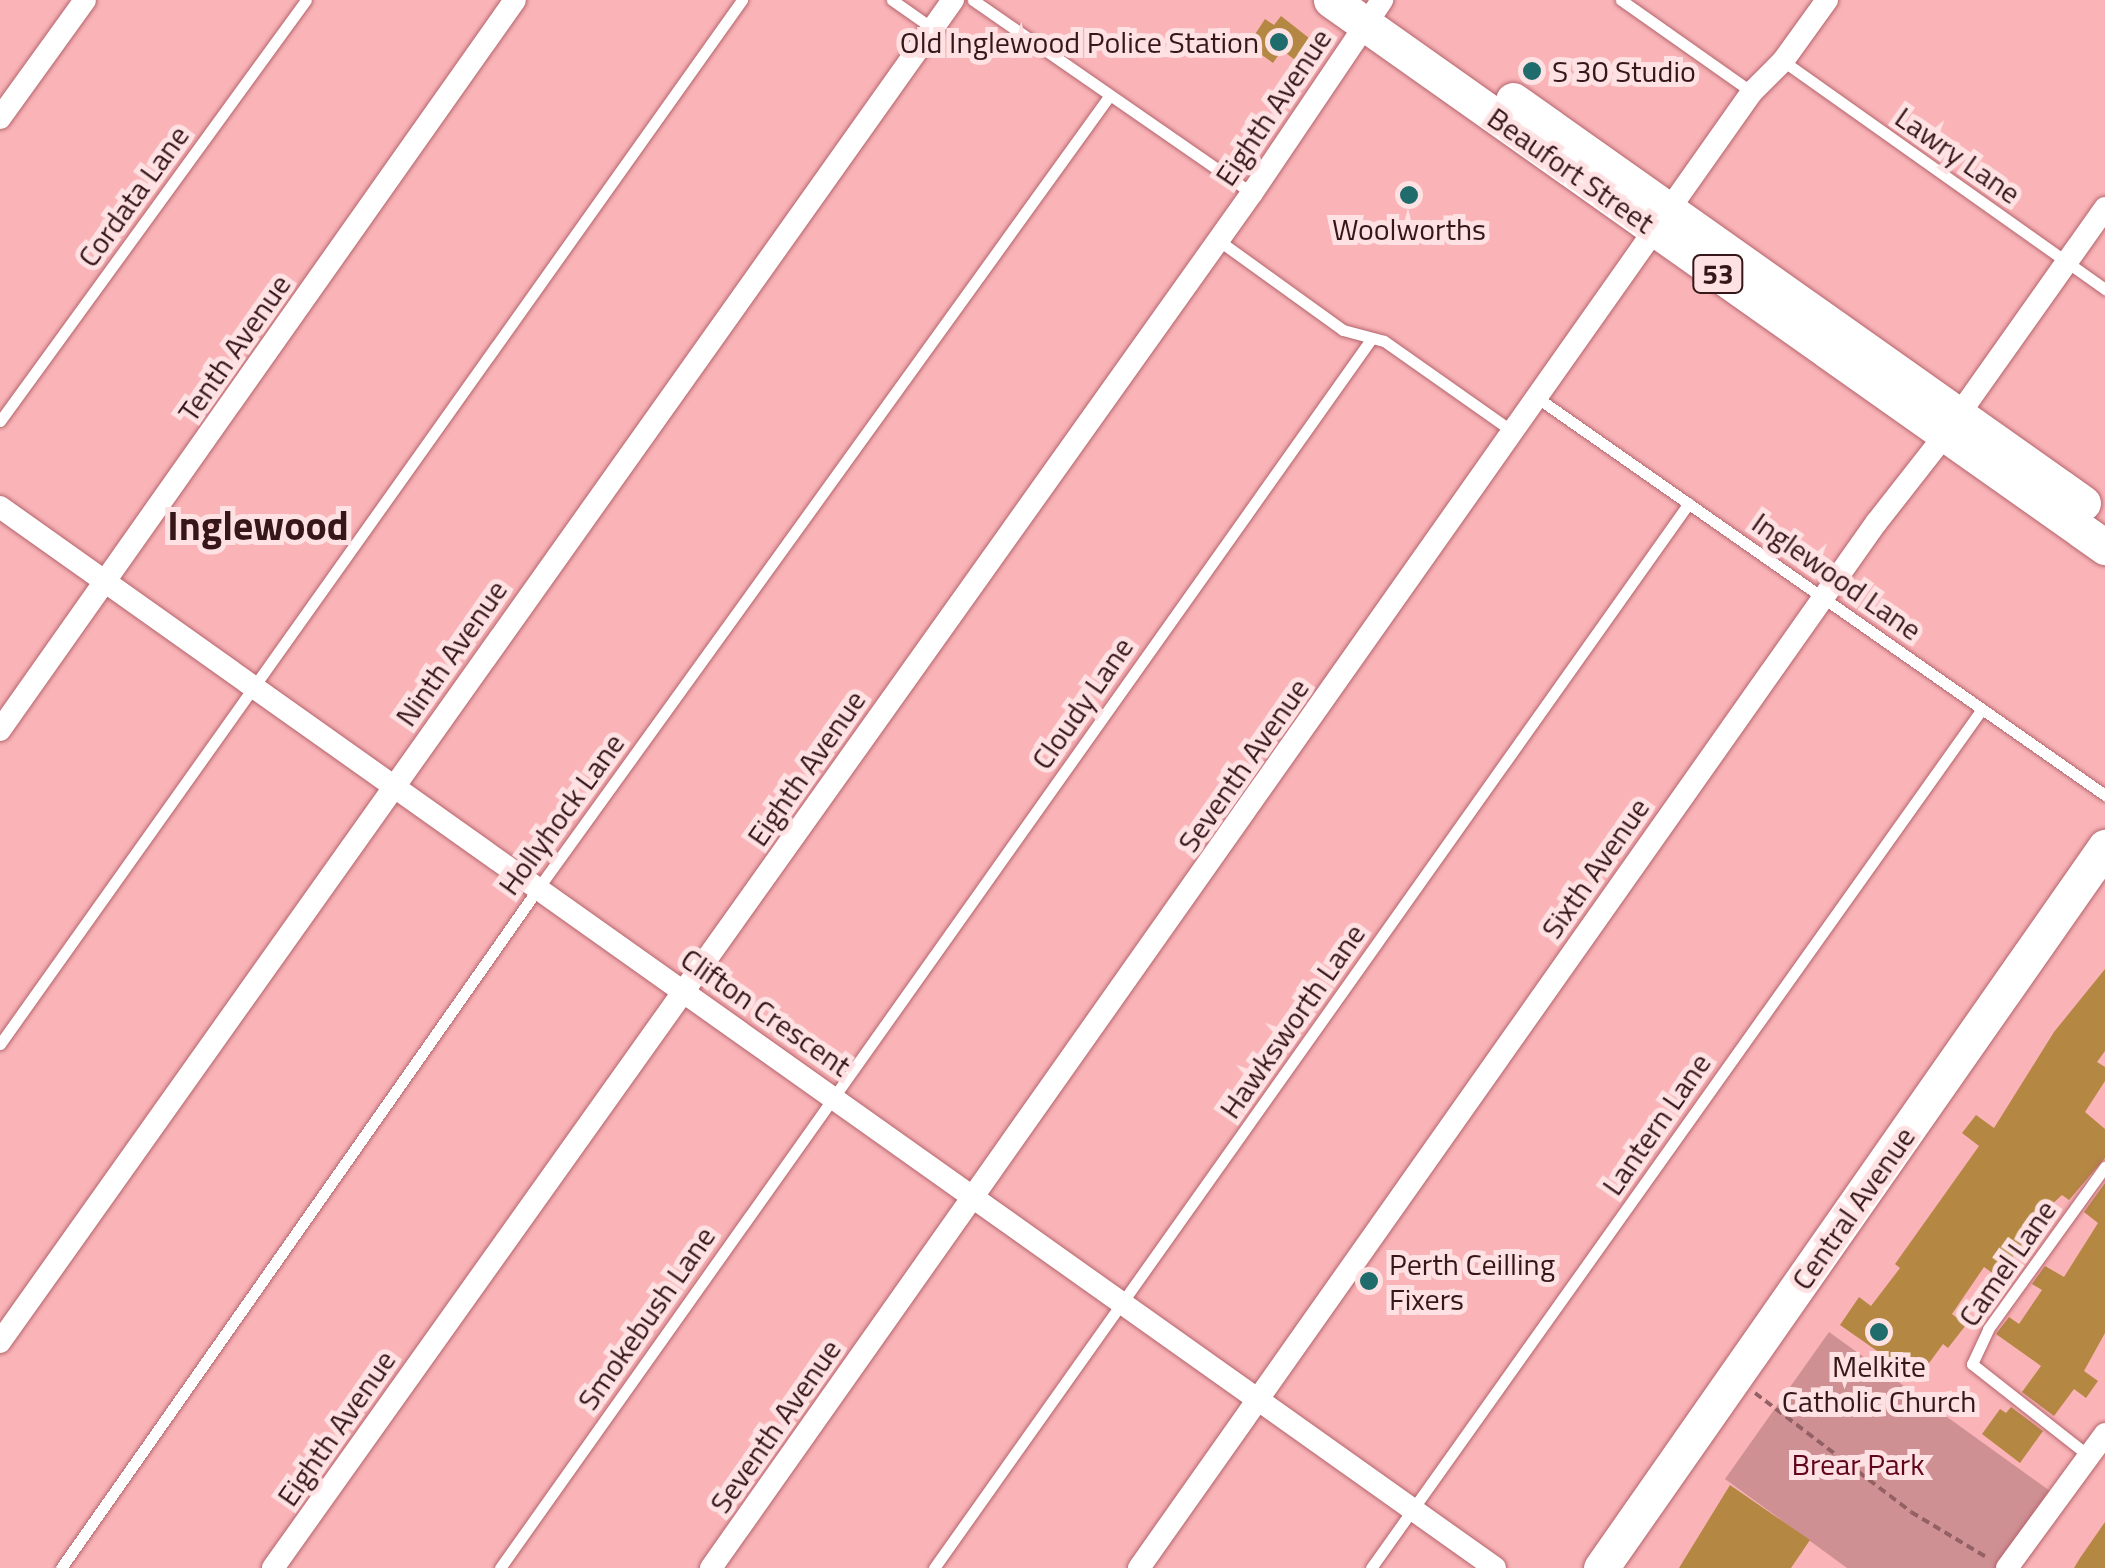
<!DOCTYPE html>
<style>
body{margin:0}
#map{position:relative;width:2105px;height:1568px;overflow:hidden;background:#fab4b8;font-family:"Titillium Web",sans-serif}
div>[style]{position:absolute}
.green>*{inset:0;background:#cf9094}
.building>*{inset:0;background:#b48743}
.path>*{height:4px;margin-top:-2px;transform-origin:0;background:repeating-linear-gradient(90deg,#936164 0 8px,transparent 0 13px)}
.roads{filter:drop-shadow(0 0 2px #b4656c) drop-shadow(0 0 2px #b4656c)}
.lane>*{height:11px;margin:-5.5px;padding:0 5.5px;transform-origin:5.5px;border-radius:5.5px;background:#fff}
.street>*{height:22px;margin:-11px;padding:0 11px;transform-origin:11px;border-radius:11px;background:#fff}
.primary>*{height:35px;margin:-17.5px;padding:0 17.5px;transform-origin:17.5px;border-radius:17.5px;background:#fff}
.dots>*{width:28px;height:28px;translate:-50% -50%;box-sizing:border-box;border:5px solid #fee2e3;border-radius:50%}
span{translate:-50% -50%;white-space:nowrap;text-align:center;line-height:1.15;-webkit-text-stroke:10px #fee2e3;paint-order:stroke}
.shield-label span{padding:2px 8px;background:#fee2e3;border:2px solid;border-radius:8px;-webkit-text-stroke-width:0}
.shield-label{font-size:28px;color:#361619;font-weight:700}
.poi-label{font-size:30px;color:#361619}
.right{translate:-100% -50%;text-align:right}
.left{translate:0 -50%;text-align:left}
.street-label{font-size:30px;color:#361619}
.park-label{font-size:30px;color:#62041d}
.district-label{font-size:40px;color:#361619;font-weight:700}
</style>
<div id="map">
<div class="green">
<i style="clip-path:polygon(1829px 1332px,2057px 1496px,2007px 1568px,1847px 1568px,1725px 1479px)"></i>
</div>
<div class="building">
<i style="clip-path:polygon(1281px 16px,1309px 38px,1295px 60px,1282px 50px,1273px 63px,1248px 45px,1265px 19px,1274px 25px)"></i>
<i style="clip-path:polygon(2105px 969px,2105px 1051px,2097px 1062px,2105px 1067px,2105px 1081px,2085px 1112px,2105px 1129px,2105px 1158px,2069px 1200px,2062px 1195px,2049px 1207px,1998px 1277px,1984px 1267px,1952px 1314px,1966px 1325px,1948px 1348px,1943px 1344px,1924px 1370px,1915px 1371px,1903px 1362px,1900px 1367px,1840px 1325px,1859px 1297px,1871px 1306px,1900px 1268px,1895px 1264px,1979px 1146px,1962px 1133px,1976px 1115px,1994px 1128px,2054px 1032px)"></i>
<i style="clip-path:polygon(2105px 1183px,2105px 1333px,2084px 1371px,2098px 1381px,2086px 1398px,2074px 1389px,2054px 1416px,2022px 1392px,2041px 1366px,1996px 1334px,2009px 1317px,2019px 1324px,2042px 1290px,2032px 1284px,2045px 1266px,2064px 1277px,2098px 1223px,2084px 1212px)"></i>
<i style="clip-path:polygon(2011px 1407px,2043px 1431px,2020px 1463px,1982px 1434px,2000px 1409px,2006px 1413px)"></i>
<i style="clip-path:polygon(1730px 1485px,1810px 1540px,1791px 1568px,1679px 1568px)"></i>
<i style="clip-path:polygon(2105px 1522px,2105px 1568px,2074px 1568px,2080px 1558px)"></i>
</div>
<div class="path">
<i style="left:1755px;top:1393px;width:196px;rotate:37.3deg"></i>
<i style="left:1911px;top:1512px;width:90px;rotate:30.9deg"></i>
</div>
<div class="roads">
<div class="lane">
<i style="left:892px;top:0;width:49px;rotate:35deg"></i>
<i style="left:973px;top:0;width:339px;rotate:34.7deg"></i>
<i style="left:1621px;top:0;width:160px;rotate:35.1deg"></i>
<i style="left:1783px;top:61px;width:395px;rotate:35.3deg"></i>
<i style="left:1218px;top:240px;width:154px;rotate:35.8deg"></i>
<i style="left:1343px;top:330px;width:42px;rotate:15deg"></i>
<i style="left:1384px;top:341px;width:160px;rotate:35.1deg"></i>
<i style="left:1539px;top:399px;width:691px;rotate:34.98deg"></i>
<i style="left:0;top:421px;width:520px;rotate:-53.99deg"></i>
<i style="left:0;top:1044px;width:1281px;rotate:-54.6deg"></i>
<i style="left:2089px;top:1456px;width:149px;rotate:-141.8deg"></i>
<i style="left:1972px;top:1364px;width:38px;rotate:-65deg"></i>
<i style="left:1988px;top:1329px;width:200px;rotate:-54.2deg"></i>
<i style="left:61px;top:1568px;width:832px;rotate:-54.93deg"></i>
<i style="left:539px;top:887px;width:976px;rotate:-54.21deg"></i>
<i style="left:500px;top:1568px;width:1506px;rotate:-54.67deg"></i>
<i style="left:934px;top:1568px;width:1305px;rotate:-54.67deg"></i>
<i style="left:1371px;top:1568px;width:1054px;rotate:-54.58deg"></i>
</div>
<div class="street">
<i style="left:0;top:118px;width:145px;rotate:-54.2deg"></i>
<i style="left:0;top:507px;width:1833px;rotate:35.36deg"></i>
<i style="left:0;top:730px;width:893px;rotate:-54.8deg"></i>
<i style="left:0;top:1342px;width:1646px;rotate:-54.62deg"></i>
<i style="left:273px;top:1568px;width:1688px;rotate:-54.55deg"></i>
<i style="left:1252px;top:193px;width:233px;rotate:-56deg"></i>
<i style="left:711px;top:1568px;width:1806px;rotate:-54.81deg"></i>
<i style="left:1752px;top:92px;width:44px;rotate:-45deg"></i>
<i style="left:1783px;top:61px;width:75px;rotate:-54.2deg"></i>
<i style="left:1139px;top:1568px;width:1279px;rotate:-54.81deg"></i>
<i style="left:1876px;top:523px;width:100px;rotate:-51.9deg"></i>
<i style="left:1938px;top:444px;width:289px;rotate:-54.7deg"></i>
<i style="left:2007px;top:1568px;width:166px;rotate:-53.8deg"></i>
</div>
<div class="primary">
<i style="left:1331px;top:0;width:948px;rotate:35.25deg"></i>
<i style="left:1513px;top:100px;width:698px;rotate:35.26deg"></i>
<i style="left:1601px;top:1568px;width:880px;rotate:-55.05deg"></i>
</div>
</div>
<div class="dots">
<i style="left:1279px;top:42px;background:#206c6c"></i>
<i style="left:1532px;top:71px;background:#206c6c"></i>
<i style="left:1409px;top:195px;background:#206c6c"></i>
<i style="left:1369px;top:1281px;background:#206c6c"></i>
<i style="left:1879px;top:1332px;background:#206c6c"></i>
</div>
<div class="shield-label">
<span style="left:1718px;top:274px">53</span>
</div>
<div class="poi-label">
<span class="right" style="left:1259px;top:42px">Old Inglewood Police Station</span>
<span class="left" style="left:1552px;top:71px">S 30 Studio</span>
<span style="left:1409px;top:229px">Woolworths</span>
<span class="left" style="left:1389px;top:1281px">Perth Ceilling<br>Fixers</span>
<span style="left:1879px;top:1383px">Melkite<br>Catholic Church</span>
</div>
<div class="street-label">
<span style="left:1273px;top:107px;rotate:-56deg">Eighth Avenue</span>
<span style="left:1958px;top:155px;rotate:35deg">Lawry Lane</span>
<span style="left:1571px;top:170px;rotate:35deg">Beaufort Street</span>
<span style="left:133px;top:196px;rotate:-54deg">Cordata Lane</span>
<span style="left:234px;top:348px;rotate:-55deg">Tenth Avenue</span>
<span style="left:1837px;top:576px;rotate:35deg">Inglewood Lane</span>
<span style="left:451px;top:653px;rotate:-55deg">Ninth Avenue</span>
<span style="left:1082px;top:703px;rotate:-55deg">Cloudy Lane</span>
<span style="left:1243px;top:765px;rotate:-55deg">Seventh Avenue</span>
<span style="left:806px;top:768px;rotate:-55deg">Eighth Avenue</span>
<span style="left:561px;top:814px;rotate:-54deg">Hollyhock Lane</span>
<span style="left:1595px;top:868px;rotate:-55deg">Sixth Avenue</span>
<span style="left:766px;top:1012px;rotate:35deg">Clifton Crescent</span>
<span style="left:1292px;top:1021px;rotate:-55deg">Hawksworth Lane</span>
<span style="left:1656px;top:1124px;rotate:-55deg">Lantern Lane</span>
<span style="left:1853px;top:1208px;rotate:-55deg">Central Avenue</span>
<span style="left:2007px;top:1263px;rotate:-55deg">Camel Lane</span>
<span style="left:646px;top:1318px;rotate:-55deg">Smokebush Lane</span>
<span style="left:775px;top:1426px;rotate:-55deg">Seventh Avenue</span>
<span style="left:336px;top:1428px;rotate:-55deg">Eighth Avenue</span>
</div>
<div class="park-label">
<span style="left:1858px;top:1464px">Brear Park</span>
</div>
<div class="district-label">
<span style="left:258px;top:526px">Inglewood</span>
</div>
</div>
